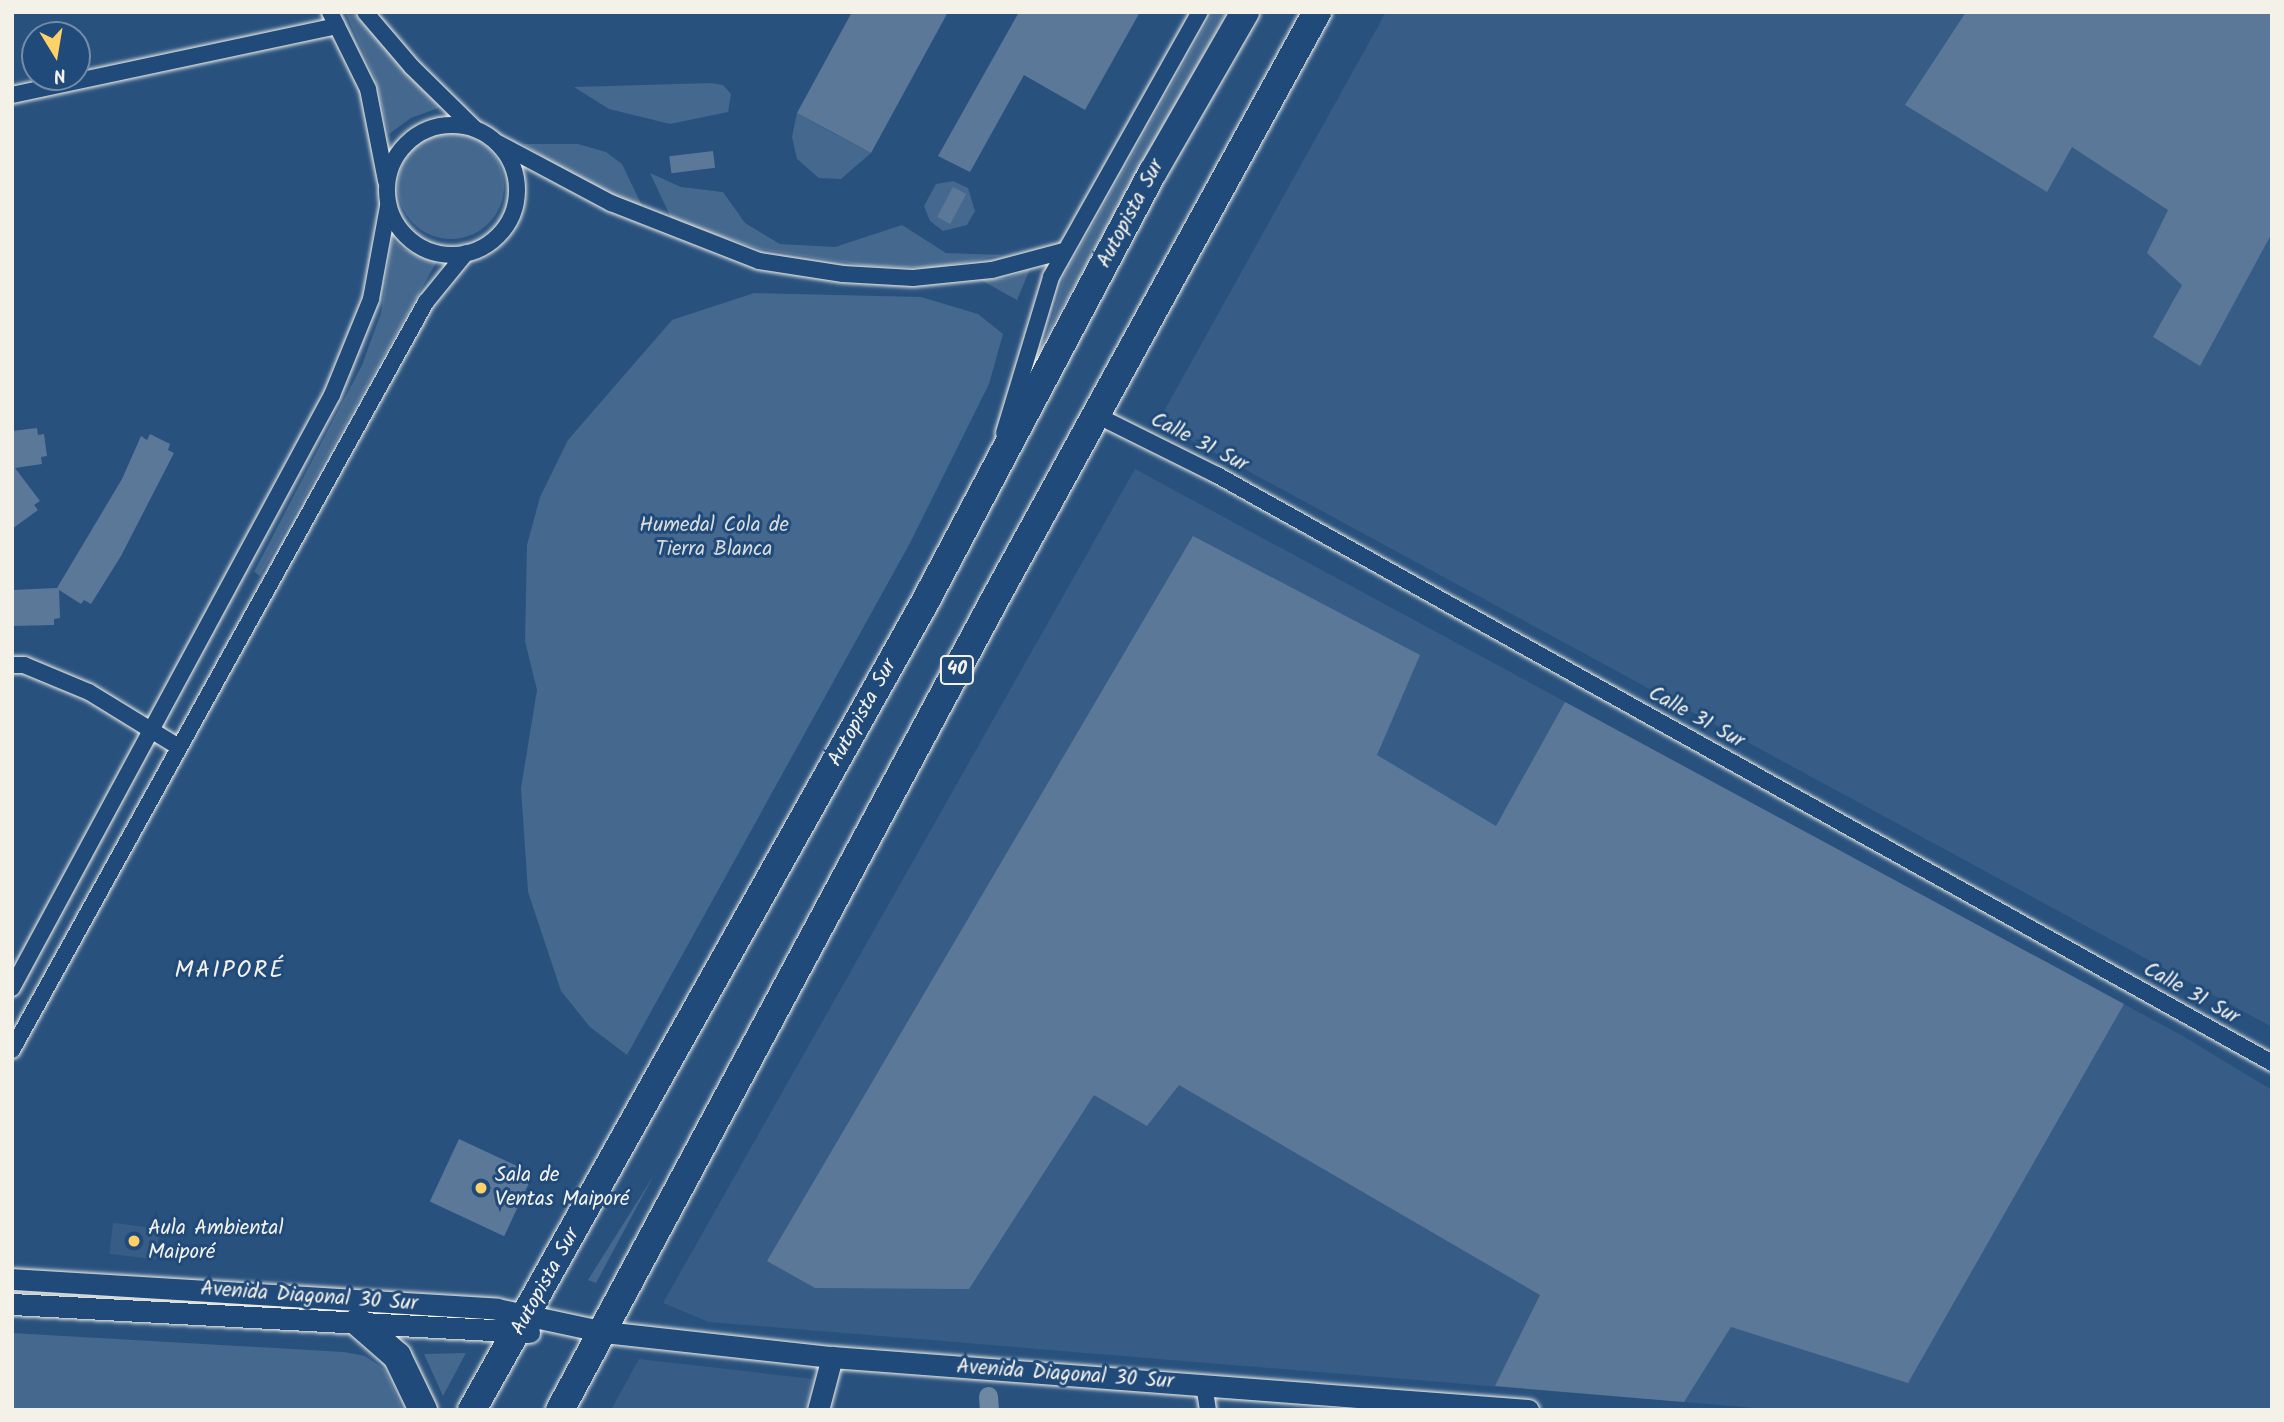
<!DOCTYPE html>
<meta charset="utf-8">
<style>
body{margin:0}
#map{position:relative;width:2284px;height:1422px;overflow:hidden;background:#28517e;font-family:Kalam,sans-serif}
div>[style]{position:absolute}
.built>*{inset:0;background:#375d86;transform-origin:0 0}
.green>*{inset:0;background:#45688e}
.round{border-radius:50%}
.canal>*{height:19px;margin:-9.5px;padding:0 9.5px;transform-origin:9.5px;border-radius:9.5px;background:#6e88a2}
.building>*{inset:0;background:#5b7899;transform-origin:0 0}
.roads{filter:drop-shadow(0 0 2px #f4f1e8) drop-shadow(0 0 2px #f4f1e8)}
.street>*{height:16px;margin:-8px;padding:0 8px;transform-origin:8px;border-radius:8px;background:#1f4a7a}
.street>.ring{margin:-8px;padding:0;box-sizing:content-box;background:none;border:16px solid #1f4a7a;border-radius:50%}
.secondary>*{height:21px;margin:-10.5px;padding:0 10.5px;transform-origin:10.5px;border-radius:10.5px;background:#1f4a7a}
.highway>*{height:28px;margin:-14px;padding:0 14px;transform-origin:14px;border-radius:14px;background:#1f4a7a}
.dots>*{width:19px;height:19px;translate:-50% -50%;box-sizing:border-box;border:4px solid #1f4a7a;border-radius:50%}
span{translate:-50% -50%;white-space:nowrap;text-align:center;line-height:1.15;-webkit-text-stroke:6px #1f4a7a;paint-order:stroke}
.shield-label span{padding:2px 5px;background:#1f4a7a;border:2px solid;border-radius:5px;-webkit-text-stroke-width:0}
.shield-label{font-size:19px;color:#f4f1e8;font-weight:700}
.street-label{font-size:21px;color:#f4f1e8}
.park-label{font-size:21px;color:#dadcda}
.poi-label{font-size:21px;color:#f4f1e8}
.left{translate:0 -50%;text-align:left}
.quarter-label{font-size:24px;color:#f4f1e8;letter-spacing:2px}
.frame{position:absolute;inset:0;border:14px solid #f4f1e8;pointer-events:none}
.north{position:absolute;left:21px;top:21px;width:70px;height:70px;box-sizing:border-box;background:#1f4a7a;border:2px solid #748da6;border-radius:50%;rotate:169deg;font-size:19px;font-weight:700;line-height:28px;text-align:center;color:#f4f1e8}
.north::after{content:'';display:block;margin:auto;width:24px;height:32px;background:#ffd166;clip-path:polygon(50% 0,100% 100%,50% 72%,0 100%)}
</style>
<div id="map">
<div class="built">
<i style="clip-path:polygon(1386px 12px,2272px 12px,2272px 1027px,1158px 422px)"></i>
<i style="clip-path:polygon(1135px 469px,2181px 1035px,2272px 1090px,2272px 1410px,1781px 1410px,709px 1322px,663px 1303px)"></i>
<i style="left:113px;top:1223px;width:47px;height:31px;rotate:7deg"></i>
<i style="clip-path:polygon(639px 1359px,813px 1379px,804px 1410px,611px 1410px)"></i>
</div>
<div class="green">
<i style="clip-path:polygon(345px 12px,352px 12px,441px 107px,411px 118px,389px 134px,375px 78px)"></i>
<i style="clip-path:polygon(1213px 12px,1227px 12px,1046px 337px,1064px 276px)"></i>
<i style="clip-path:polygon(711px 83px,723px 85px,731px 94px,728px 112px,670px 124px,609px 109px,574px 87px)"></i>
<i style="clip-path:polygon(797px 113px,833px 133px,871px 153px,841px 179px,819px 178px,797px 159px,792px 137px)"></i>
<i class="round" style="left:398px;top:133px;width:106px;height:106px"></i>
<i style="clip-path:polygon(523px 144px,578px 144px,606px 152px,622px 164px,644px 210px,572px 175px)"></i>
<i style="clip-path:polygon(650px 173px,681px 187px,723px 192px,745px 223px,780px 244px,835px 247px,902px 225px,946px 253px,1003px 255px,934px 268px,868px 266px,760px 249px,672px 220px)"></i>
<i style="clip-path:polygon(953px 181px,968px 188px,975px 211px,967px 225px,943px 231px,930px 221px,924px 206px,936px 184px)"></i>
<i style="clip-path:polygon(392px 239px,403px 249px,437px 261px,260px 576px,254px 572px,362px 365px,381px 313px)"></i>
<i style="clip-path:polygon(1030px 269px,1017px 300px,981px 280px,1008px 278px)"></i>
<i style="clip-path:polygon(754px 293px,921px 297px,978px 314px,1003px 334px,989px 384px,910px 543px,627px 1055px,590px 1027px,561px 991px,528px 892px,521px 788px,537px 690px,525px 641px,527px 545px,540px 497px,568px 440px,672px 320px)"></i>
<i style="clip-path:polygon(654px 1175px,596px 1283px,588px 1280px)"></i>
<i style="clip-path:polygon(12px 1333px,344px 1352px,365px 1356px,384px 1369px,403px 1410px,12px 1410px)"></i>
<i style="clip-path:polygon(466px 1353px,443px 1396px,424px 1354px)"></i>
</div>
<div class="canal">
<i style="left:988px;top:1396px;width:14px;rotate:86deg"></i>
</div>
<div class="building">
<i style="clip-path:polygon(852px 12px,948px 12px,871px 153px,797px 113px)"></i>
<i style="clip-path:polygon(1019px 12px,1140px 12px,1085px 110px,1024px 75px,970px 172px,938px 156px)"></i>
<i style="clip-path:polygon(1966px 12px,2272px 12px,2272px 233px,2200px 366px,2153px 337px,2182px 285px,2147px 253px,2168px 210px,2072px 147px,2047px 192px,1905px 105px)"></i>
<i style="left:713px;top:151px;width:17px;height:44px;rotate:83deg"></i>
<i style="left:953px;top:187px;width:15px;height:34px;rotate:28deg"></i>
<i style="clip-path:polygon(37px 428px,38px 435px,44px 434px,47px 456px,41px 457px,42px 464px,15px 468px,40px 501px,34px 505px,38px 510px,12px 529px,12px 431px)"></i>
<i style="clip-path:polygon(150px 434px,170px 444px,168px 450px,174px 453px,121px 556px,91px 604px,84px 600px,81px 604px,59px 590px,60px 618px,54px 619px,54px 625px,12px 626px,12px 590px,57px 588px,122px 479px,141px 436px,147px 440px)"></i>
<i style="clip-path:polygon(1193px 536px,1420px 655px,1377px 755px,1496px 826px,1565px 702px,2124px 1004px,1908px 1383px,1731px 1327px,1684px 1402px,1495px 1386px,1540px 1295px,1179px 1085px,1147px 1126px,1094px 1095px,969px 1289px,815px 1288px,767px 1261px)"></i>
<i style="left:459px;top:1139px;width:82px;height:69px;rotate:25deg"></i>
</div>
<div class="roads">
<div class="street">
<i style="left:330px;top:12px;width:86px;rotate:63.7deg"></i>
<i style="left:368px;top:89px;width:94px;rotate:78.9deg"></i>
<i style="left:365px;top:12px;width:72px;rotate:49.5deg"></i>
<i style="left:412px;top:67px;width:87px;rotate:44.5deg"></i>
<i style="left:12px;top:95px;width:332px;rotate:-12deg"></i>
<i class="ring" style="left:387px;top:125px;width:114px;height:114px"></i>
<i style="left:498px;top:143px;width:128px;rotate:28deg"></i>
<i style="left:611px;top:203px;width:159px;rotate:21.4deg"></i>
<i style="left:759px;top:261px;width:85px;rotate:8.8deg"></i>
<i style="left:843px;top:274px;width:70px;rotate:3.3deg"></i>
<i style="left:913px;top:278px;width:79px;rotate:-5.8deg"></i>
<i style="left:992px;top:270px;width:74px;rotate:-14.8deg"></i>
<i style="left:1096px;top:415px;width:135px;rotate:26.4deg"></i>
<i style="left:1217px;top:475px;width:1208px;rotate:29.13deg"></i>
<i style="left:1004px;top:433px;width:163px;rotate:-73.2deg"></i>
<i style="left:1051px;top:277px;width:304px;rotate:-60.7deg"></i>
<i style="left:12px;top:665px;width:12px"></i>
<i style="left:24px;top:665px;width:70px;rotate:22.6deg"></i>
<i style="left:89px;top:692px;width:103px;rotate:31.5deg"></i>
<i style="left:12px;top:988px;width:674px;rotate:-61.65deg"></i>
<i style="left:332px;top:395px;width:104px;rotate:-67.9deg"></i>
<i style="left:371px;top:299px;width:95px;rotate:-79.6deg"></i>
<i style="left:12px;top:1050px;width:855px;rotate:-61.04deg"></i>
<i style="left:426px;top:302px;width:63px;rotate:-50.8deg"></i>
<i style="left:1204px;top:1385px;width:25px;rotate:81deg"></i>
</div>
<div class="secondary">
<i style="left:12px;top:1279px;width:486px;rotate:3.5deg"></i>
<i style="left:497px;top:1309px;width:109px;rotate:12.1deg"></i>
<i style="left:604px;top:1332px;width:229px;rotate:6.3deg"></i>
<i style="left:832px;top:1357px;width:698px;rotate:4.35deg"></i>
<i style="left:12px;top:1304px;width:518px;rotate:3.1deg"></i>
<i style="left:818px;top:1410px;width:55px;rotate:-75.2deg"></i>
</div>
<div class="highway">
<i style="left:358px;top:1322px;width:52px;rotate:41.1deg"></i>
<i style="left:397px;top:1356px;width:60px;rotate:64.3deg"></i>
<i style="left:472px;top:1410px;width:926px;rotate:-60.72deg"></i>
<i style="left:925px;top:602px;width:487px;rotate:-62.1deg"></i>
<i style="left:1153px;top:172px;width:185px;rotate:-60.1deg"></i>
<i style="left:560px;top:1410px;width:920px;rotate:-61.79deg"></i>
<i style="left:995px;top:599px;width:670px;rotate:-61.25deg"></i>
</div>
</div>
<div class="dots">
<i style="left:481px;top:1188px;background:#ffd166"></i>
<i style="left:134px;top:1241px;background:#ffd166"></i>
</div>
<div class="shield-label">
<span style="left:957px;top:670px">40</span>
</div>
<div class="street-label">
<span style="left:1131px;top:214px;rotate:-62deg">Autopista Sur</span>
<span style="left:1199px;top:443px;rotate:27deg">Calle 31 Sur</span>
<span style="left:863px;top:713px;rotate:-61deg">Autopista Sur</span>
<span style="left:1696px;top:718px;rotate:29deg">Calle 31 Sur</span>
<span style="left:2191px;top:994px;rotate:29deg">Calle 31 Sur</span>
<span style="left:546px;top:1282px;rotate:-61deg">Autopista Sur</span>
<span style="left:309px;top:1297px;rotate:4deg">Avenida Diagonal 30 Sur</span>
<span style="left:1065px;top:1375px;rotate:4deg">Avenida Diagonal 30 Sur</span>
</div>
<div class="park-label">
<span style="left:714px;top:538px">Humedal Cola de<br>Tierra Blanca</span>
</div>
<div class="poi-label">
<span class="left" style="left:495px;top:1188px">Sala de<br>Ventas Maiporé</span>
<span class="left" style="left:148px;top:1241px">Aula Ambiental<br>Maiporé</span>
</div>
<div class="quarter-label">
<span style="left:230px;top:971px">MAIPORÉ</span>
</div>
<div class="frame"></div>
<div class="north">N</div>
</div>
